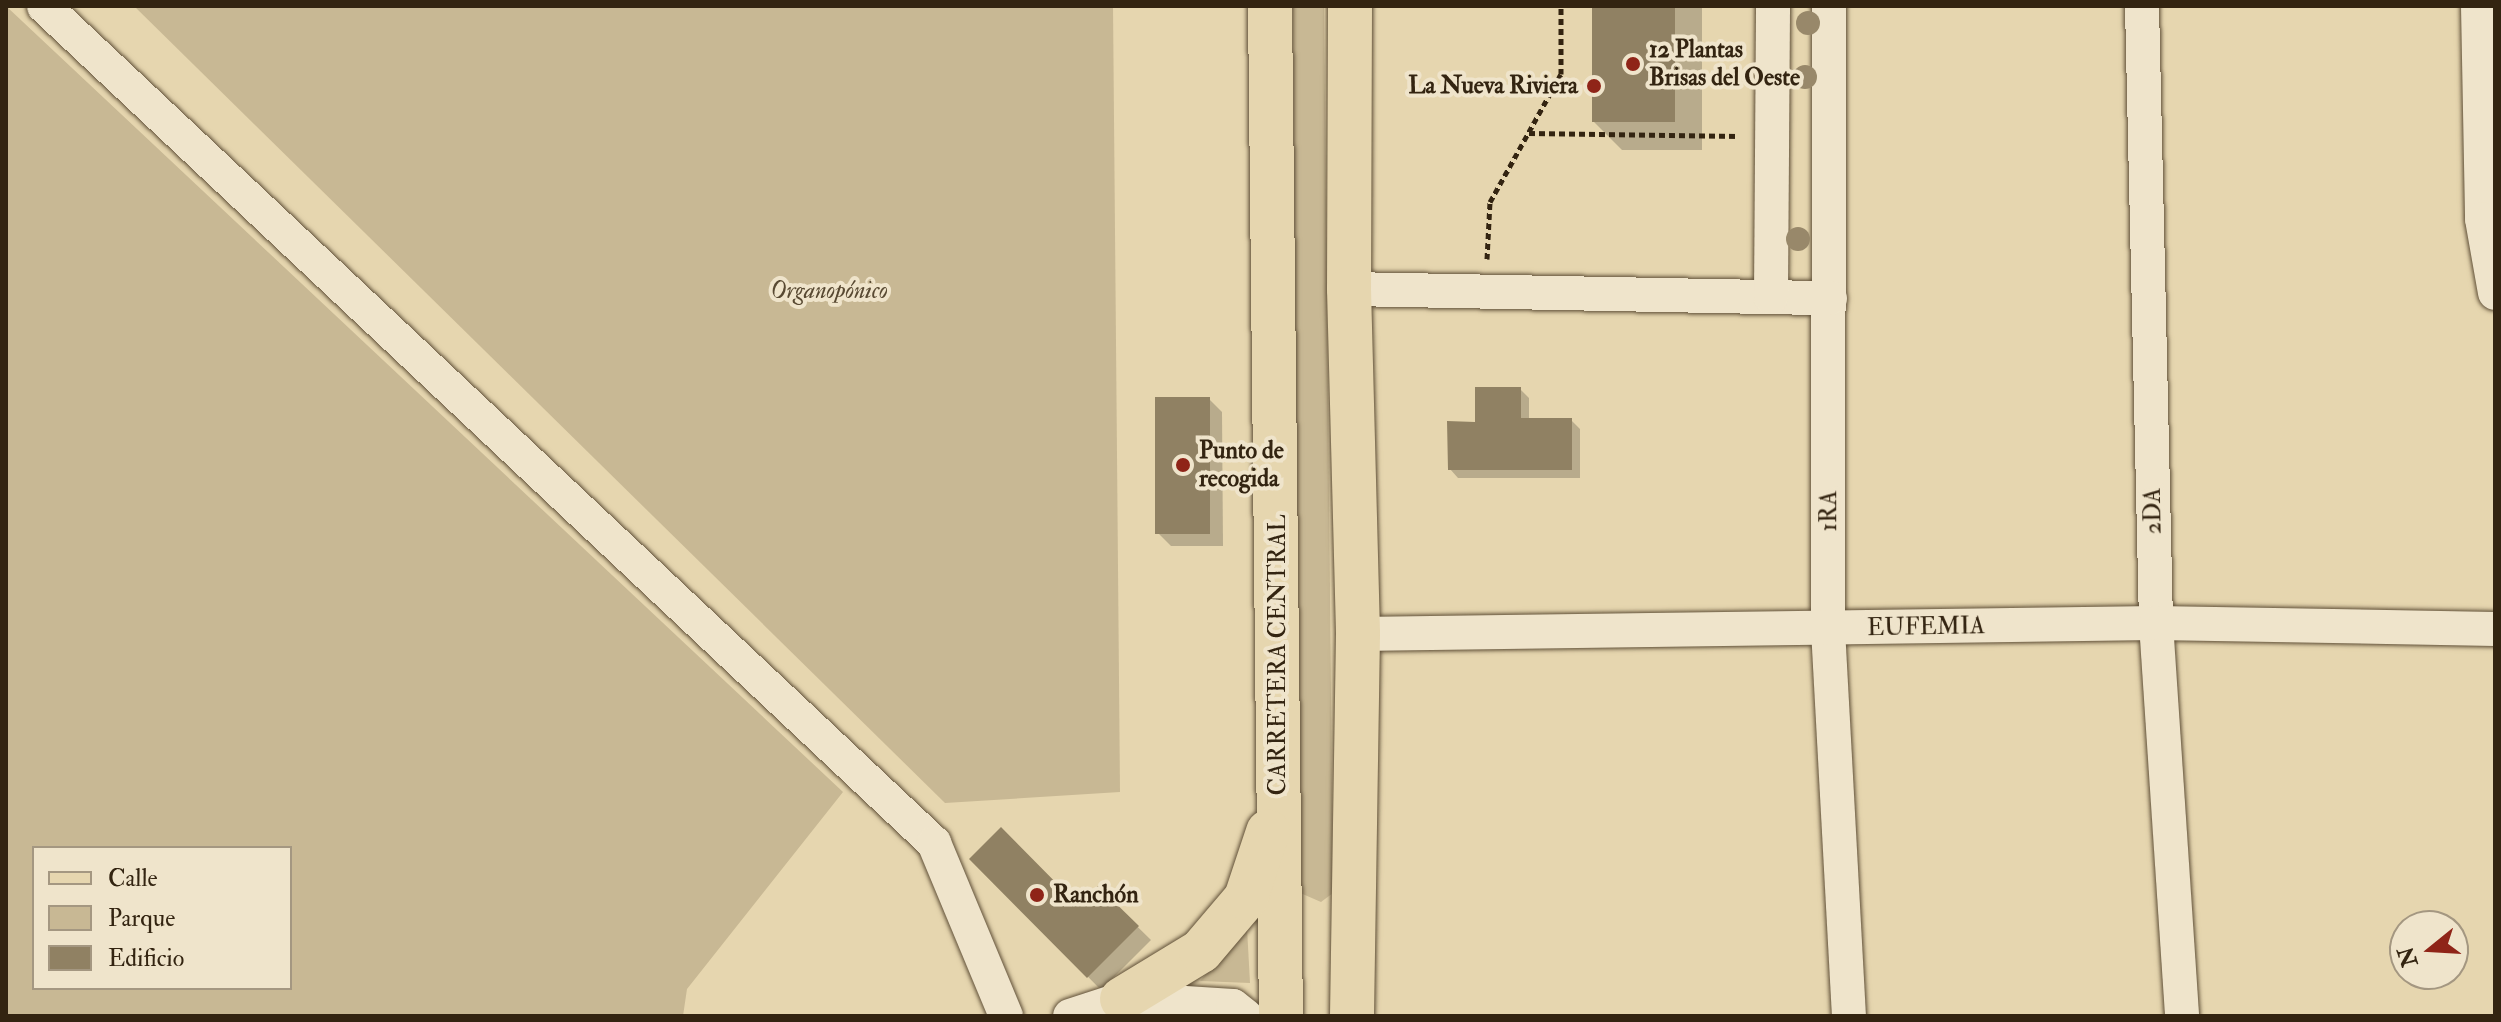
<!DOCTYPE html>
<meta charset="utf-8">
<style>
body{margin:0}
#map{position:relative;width:2501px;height:1022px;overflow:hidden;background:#e6d6af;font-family:"IM FELL Double Pica",serif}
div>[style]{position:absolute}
.green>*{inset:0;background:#c8b894}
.shadow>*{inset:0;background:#0003}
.building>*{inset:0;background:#908163;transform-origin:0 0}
.path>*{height:5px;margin-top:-2.5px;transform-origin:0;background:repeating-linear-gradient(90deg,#332411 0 6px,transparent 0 10px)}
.roads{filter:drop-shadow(0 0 2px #605038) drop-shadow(0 0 2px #605038)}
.minor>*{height:34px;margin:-17px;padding:0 17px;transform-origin:17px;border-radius:17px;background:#efe4cb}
.primary>*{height:44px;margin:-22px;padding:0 22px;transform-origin:22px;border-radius:22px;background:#e6d6af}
.trees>*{width:24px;height:24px;margin:-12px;border-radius:50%;background:#98886a}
.dots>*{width:22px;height:22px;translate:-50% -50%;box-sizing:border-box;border:4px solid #efe4cb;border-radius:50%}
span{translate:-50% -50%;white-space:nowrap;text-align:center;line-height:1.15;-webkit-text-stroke:8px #efe4cb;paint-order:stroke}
.poi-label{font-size:24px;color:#332411;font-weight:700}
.left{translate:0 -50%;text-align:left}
.right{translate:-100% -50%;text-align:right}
.park-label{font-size:24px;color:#584932;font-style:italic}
.street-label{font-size:24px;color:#332411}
.frame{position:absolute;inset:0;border:8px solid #332411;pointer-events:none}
.legend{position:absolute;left:32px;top:846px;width:260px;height:144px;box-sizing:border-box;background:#efe4cb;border:2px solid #a49781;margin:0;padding:10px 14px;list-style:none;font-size:24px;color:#332411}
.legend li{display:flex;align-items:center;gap:16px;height:40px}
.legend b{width:40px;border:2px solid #a49781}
.north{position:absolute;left:2389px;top:910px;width:80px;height:80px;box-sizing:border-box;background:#efe4cb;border:2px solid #a49781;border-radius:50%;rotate:252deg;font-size:22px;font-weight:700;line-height:32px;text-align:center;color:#332411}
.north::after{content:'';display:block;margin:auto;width:28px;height:36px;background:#8f2418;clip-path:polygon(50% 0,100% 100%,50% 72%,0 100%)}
</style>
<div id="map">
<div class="green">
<i style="clip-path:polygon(evenodd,6px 6px,843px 792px,687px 989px,683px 1016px,6px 1016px,6px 6px,34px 848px,290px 848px,290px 988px,34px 988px,34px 848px)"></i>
<i style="clip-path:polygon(134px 6px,1113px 6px,1120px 792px,945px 803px)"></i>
<i style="clip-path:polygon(1293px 6px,1324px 6px,1333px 893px,1321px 902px,1298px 892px)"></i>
<i style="clip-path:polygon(1247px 928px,1250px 983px,1200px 981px)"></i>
</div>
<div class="shadow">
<i style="clip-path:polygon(1593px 6px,1702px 6px,1702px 150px,1622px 150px,1593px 121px)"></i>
<i style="clip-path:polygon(1520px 389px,1529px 398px,1529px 420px,1571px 420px,1580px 429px,1580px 478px,1458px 478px,1450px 469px,1477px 424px)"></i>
<i style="clip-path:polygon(1209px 399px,1222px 412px,1223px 546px,1171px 546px,1158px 533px)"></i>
<i style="clip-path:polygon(972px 859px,1079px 908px,1098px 888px,1151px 940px,1101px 990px)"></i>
</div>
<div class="building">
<i style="left:1592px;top:6px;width:83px;height:116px"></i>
<i style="clip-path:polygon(1475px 387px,1521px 387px,1521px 418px,1572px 418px,1572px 470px,1448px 470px,1447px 421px,1475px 422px)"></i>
<i style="left:1155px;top:397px;width:55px;height:137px"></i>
<i style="clip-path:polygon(1001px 827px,1078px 905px,1098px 886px,1139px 926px,1087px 978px,969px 859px)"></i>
</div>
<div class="path">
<i style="left:1529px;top:133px;width:210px;rotate:0.8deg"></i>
<i style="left:1487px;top:259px;width:57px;rotate:-87deg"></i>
<i style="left:1490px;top:202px;width:146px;rotate:-61deg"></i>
<i style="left:1561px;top:74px;width:68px;rotate:-90deg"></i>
</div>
<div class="roads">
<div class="minor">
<i style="left:44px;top:6px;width:1222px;rotate:43.24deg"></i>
<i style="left:934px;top:843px;width:187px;rotate:67.4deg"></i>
<i style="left:1829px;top:6px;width:623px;rotate:90.09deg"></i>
<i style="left:1828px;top:629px;width:388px;rotate:86.9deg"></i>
<i style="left:2142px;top:6px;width:617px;rotate:88.7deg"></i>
<i style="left:2156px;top:623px;width:394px;rotate:86.2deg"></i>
<i style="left:2478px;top:6px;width:213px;rotate:88.9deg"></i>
<i style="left:2482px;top:219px;width:75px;rotate:80deg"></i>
<i style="left:1349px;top:289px;width:481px;rotate:1.1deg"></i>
<i style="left:1771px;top:297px;width:291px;rotate:-89.6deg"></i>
<i style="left:1358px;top:634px;width:798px;rotate:-0.79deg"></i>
<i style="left:2156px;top:623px;width:339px;rotate:1deg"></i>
<i style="left:1070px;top:1016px;width:55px;rotate:-18.1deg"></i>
<i style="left:1122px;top:999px;width:111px;rotate:3.6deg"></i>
<i style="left:1233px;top:1006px;width:16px;rotate:38deg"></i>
</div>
<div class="primary">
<i style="left:1270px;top:6px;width:1010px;rotate:89.38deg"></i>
<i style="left:1350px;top:6px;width:283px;rotate:90.2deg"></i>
<i style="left:1349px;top:289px;width:345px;rotate:88.5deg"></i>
<i style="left:1358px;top:634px;width:382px;rotate:90.9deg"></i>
<i style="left:1122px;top:999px;width:92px;rotate:-31.3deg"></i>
<i style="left:1201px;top:951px;width:70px;rotate:-49.7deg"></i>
<i style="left:1246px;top:898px;width:70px;rotate:-71.6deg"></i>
</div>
</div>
<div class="trees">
<i style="left:1808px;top:23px"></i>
<i style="left:1805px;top:77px"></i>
<i style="left:1798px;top:239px"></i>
</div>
<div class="dots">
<i style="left:1633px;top:64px;background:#8f2418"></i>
<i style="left:1594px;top:86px;background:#8f2418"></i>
<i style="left:1183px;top:465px;background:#8f2418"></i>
<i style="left:1037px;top:895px;background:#8f2418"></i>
</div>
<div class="poi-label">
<span class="left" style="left:1649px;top:64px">12 Plantas<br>Brisas del Oeste</span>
<span class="right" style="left:1578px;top:86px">La Nueva Riviera</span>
<span class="left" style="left:1199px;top:465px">Punto de<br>recogida</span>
<span class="left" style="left:1053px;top:895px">Ranchón</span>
</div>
<div class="park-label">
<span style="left:829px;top:291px">Organopónico</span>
</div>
<div class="street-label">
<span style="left:1829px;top:511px;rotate:-90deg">1RA</span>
<span style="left:2153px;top:511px;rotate:-91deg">2DA</span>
<span style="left:1926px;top:627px;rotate:-1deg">EUFEMIA</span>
<span style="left:1278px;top:655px;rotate:-90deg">CARRETERA CENTRAL</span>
</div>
<div class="frame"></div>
<ul class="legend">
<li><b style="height:10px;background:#e6d6af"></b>Calle</li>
<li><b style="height:22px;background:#c8b894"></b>Parque</li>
<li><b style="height:22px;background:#908163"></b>Edificio</li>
</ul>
<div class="north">N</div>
</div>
